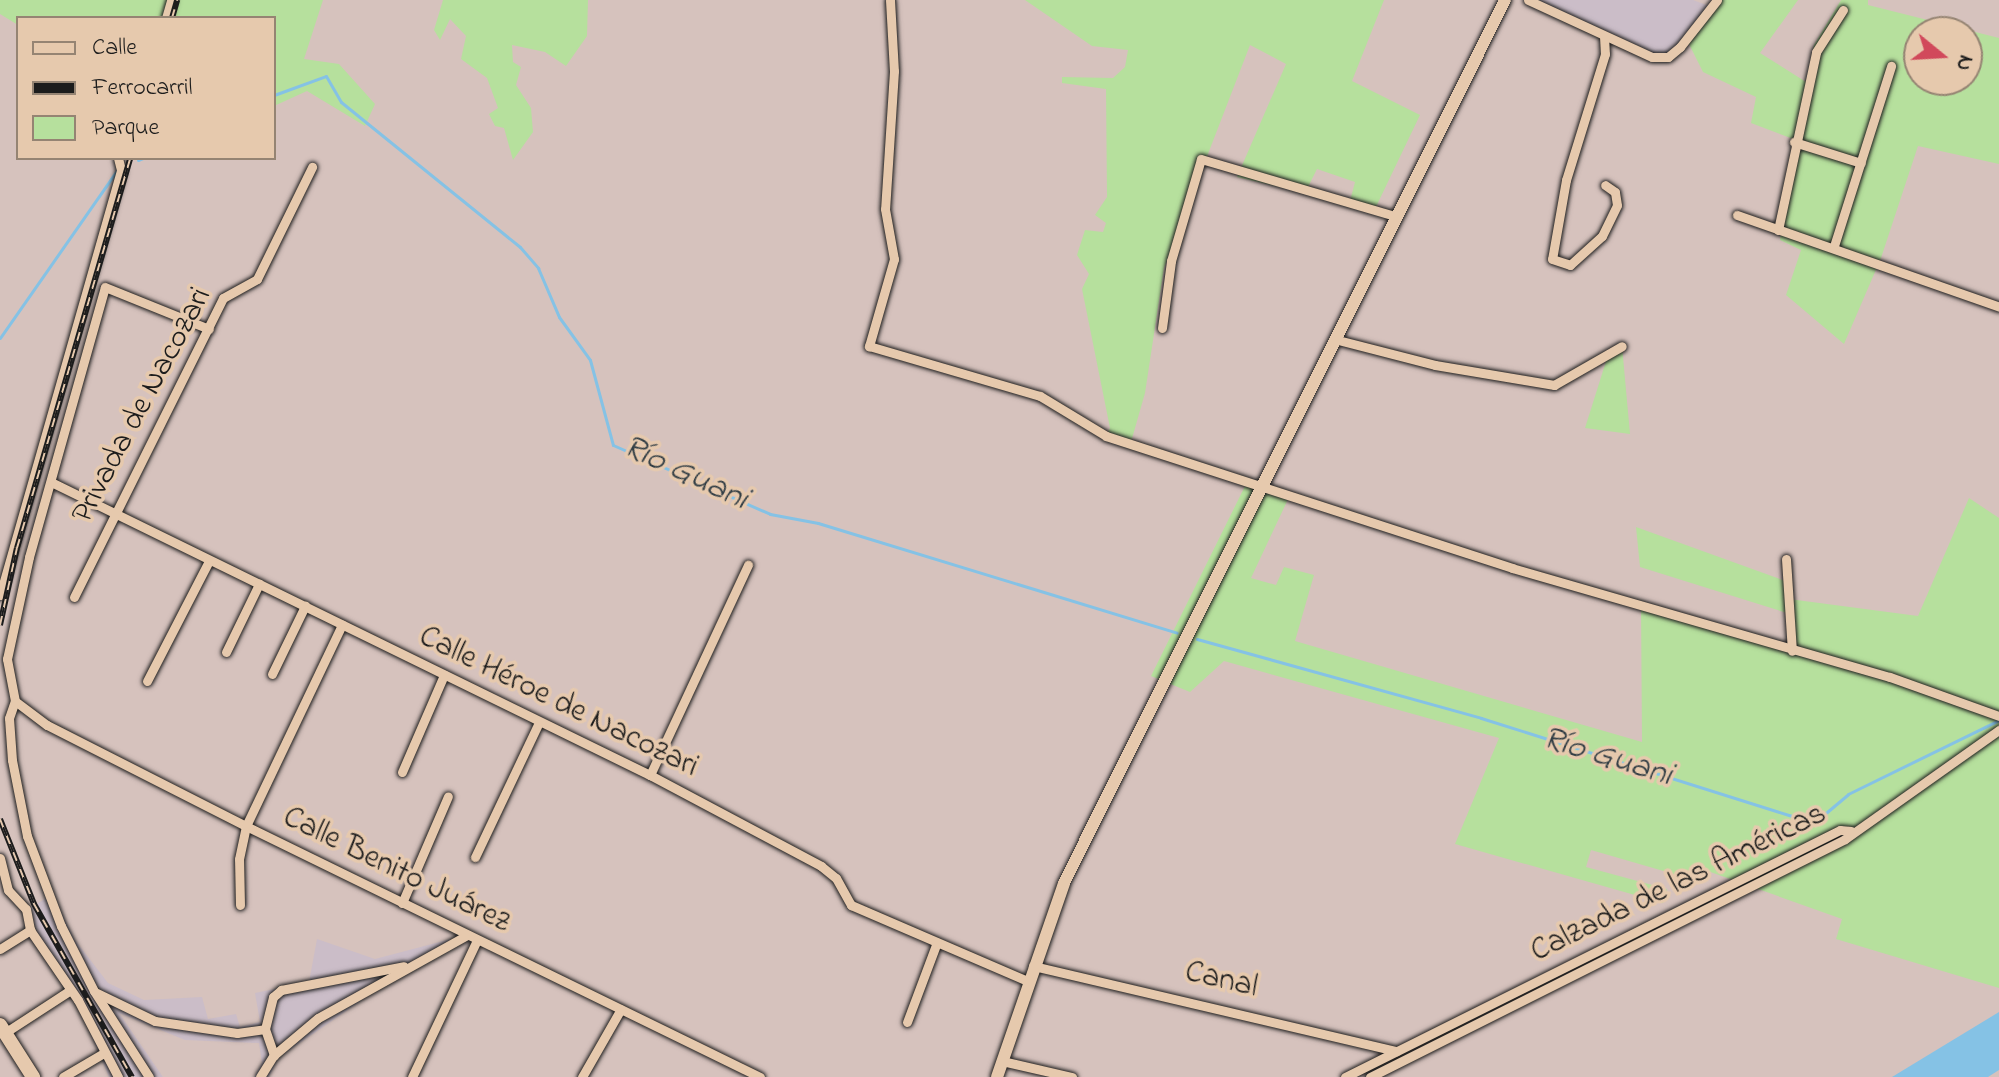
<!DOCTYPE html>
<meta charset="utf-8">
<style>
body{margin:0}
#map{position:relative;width:1999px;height:1077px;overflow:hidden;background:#d6c2bd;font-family:"Indie Flower",sans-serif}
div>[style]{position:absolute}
.built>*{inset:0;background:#cbbdc8}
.green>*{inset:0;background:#b6e09d}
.water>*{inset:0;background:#85c2e5}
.stream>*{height:3px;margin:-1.5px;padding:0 1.5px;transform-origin:1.5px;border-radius:1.5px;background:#85c2e5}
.roads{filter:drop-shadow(0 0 2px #1c1c1c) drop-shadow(0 0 2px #1c1c1c)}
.minor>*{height:9px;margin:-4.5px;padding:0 4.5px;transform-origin:4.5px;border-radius:4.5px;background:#e6c9ad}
.secondary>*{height:12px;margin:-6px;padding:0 6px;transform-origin:6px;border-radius:6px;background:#e6c9ad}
.primary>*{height:14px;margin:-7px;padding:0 7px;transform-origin:7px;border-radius:7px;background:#e6c9ad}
.rail>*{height:6px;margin-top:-3px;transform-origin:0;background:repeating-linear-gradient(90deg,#e6c9ad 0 9px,#1c1c1c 0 18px);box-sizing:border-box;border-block:2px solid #1c1c1c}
span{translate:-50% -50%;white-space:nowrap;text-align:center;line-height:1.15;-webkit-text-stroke:7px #e6c9ad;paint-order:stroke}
.street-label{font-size:32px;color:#1c1c1c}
.water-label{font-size:34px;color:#313d44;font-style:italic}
.legend{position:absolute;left:16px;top:16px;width:260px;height:144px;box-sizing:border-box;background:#e6c9ad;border:2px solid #958473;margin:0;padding:10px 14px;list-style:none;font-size:24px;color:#1c1c1c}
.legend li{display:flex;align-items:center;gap:16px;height:40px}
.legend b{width:40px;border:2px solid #958473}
.north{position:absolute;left:1903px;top:16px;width:80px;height:80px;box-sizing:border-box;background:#e6c9ad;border:2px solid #958473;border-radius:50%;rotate:108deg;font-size:22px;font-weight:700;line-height:32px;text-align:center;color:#1c1c1c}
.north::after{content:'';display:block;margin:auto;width:28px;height:36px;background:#d1495b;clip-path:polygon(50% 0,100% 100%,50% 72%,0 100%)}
</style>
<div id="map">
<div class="built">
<i style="clip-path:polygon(1528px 0,1693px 0,1709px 6px,1668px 57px,1652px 57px)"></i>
<i style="clip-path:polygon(53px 894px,75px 940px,108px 983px,144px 1000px,202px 997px,208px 1019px,236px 1014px,240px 1027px,260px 1022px,255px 993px,309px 982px,317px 939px,375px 959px,451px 939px,278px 1058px,269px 1077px,254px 1077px,262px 1063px,259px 1043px,185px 1040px,119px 1013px,163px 1077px,109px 1077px,71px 987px,38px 935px,30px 908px)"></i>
</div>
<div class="green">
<i style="clip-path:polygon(0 0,323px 0,304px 59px,339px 64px,375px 104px,365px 126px,307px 91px,274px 106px,274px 18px,18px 18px,18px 25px,0 14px)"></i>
<i style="clip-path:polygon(443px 0,588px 0,587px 36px,566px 66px,545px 52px,512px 45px,513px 62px,521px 67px,516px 85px,531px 108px,533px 132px,513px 160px,504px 128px,495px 126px,489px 114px,498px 108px,487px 78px,461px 59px,466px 36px,450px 19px,440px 40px,434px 30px)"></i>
<i style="clip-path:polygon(1025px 0,1384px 0,1352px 81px,1420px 115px,1374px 211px,1350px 201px,1355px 182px,1317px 169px,1305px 193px,1237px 177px,1286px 64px,1250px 45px,1164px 268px,1145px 393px,1131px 442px,1106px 436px,1110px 428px,1082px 289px,1089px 274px,1077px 255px,1085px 230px,1103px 232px,1106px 223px,1095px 215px,1107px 197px,1106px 89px,1062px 83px,1062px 77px,1113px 78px,1125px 67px,1128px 50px,1092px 46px)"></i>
<i style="clip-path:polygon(evenodd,1717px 0,1798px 0,1760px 53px,1806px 82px,1814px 45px,1841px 0,1868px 0,1868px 5px,1999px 38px,1999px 164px,1918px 146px,1881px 258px,1844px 344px,1786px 295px,1801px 250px,1780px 240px,1793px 139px,1751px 123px,1756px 97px,1703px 72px,1687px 40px,1717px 0,1919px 32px,1967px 32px,1967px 80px,1919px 80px,1919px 32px)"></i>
<i style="clip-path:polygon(1622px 346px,1630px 434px,1585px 428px,1608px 355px)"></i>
<i style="clip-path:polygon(1248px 480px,1290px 495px,1251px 578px,1276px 585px,1284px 567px,1314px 575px,1295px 641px,1642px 742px,1641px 607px,1791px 650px,1790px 614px,1640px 567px,1636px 527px,1788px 582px,1789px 599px,1918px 616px,1969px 498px,1999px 518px,1999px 988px,1836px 939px,1842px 919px,1702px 869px,1698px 881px,1591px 850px,1586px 867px,1667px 889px,1663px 903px,1455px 844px,1499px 738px,1224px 661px,1190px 692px,1151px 676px)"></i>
</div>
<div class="water">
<i style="clip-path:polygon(1999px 1012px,1999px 1070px,1988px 1077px,1892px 1077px)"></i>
</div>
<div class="stream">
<i style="left:274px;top:95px;width:55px;rotate:-20.1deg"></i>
<i style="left:326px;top:76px;width:30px;rotate:60deg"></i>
<i style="left:341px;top:102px;width:230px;rotate:39deg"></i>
<i style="left:520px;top:247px;width:28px;rotate:49deg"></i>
<i style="left:538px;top:268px;width:53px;rotate:66.8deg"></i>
<i style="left:559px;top:317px;width:53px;rotate:54.2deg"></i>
<i style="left:590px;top:360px;width:88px;rotate:74.9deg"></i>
<i style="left:613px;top:445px;width:171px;rotate:23.7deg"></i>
<i style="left:770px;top:514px;width:49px;rotate:10.6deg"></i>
<i style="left:818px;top:523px;width:375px;rotate:17deg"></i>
<i style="left:138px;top:160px;width:5px;rotate:-22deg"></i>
<i style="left:0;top:338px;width:205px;rotate:-55.1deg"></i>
<i style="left:1197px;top:639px;width:295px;rotate:15.5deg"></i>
<i style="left:1481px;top:718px;width:326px;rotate:17.5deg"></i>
<i style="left:1792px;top:816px;width:29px;rotate:2deg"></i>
<i style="left:1821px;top:817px;width:35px;rotate:-40deg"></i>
<i style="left:1848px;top:794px;width:168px;rotate:-26.1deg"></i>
</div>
<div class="roads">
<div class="minor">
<i style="left:890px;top:0;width:71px;rotate:86.8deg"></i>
<i style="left:894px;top:71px;width:138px;rotate:93.7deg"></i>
<i style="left:885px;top:209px;width:51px;rotate:79.8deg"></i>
<i style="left:894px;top:259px;width:91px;rotate:106deg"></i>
<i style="left:869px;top:346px;width:178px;rotate:16.3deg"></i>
<i style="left:1040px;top:396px;width:77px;rotate:31.2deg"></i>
<i style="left:1106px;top:436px;width:427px;rotate:18deg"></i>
<i style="left:1512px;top:568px;width:393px;rotate:16.1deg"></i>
<i style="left:1890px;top:677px;width:116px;rotate:19.7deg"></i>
<i style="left:1528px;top:0;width:136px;rotate:24.7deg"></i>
<i style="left:1652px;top:57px;width:16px"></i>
<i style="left:1668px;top:57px;width:16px;rotate:-40deg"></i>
<i style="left:1680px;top:47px;width:60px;rotate:-51.8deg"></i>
<i style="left:166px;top:18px;width:19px;rotate:-74deg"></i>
<i style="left:1604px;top:36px;width:18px;rotate:87deg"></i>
<i style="left:1605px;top:54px;width:132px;rotate:107.2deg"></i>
<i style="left:1566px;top:180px;width:80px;rotate:100deg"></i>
<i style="left:1552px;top:259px;width:19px;rotate:18deg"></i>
<i style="left:1570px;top:265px;width:43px;rotate:-42.2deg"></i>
<i style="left:1602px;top:236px;width:34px;rotate:-64deg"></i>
<i style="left:1617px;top:205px;width:13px;rotate:-99deg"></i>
<i style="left:1615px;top:192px;width:12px;rotate:-145deg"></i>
<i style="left:1794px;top:142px;width:70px;rotate:17.4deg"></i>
<i style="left:1737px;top:215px;width:278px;rotate:19.3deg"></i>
<i style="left:1778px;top:230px;width:182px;rotate:-77.9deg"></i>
<i style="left:1816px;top:52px;width:50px;rotate:-57.3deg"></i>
<i style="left:1834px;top:246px;width:189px;rotate:-72.4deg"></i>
<i style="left:1162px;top:328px;width:68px;rotate:-82.3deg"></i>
<i style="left:1171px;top:261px;width:106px;rotate:-73.6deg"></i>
<i style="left:1201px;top:159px;width:202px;rotate:16.4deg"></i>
<i style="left:1334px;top:339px;width:104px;rotate:14.4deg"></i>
<i style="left:1435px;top:365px;width:121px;rotate:9.5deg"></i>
<i style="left:1554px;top:385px;width:78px;rotate:-29.8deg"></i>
<i style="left:51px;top:482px;width:667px;rotate:26.07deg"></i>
<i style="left:650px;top:775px;width:194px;rotate:28deg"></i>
<i style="left:821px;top:866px;width:19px;rotate:39deg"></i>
<i style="left:836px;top:878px;width:31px;rotate:61deg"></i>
<i style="left:851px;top:905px;width:195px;rotate:23.3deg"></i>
<i style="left:1786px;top:559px;width:92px;rotate:86.3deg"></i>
<i style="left:0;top:595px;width:442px;rotate:-74.1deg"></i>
<i style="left:121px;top:170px;width:12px;rotate:-104deg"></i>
<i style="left:74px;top:597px;width:334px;rotate:-63.5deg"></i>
<i style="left:223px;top:298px;width:39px;rotate:-29deg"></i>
<i style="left:257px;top:279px;width:125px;rotate:-63.8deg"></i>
<i style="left:226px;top:652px;width:76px;rotate:-64.1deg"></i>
<i style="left:272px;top:674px;width:76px;rotate:-64.1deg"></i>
<i style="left:147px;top:681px;width:135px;rotate:-62.7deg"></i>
<i style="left:15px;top:701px;width:40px;rotate:37deg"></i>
<i style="left:47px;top:725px;width:223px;rotate:26.9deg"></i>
<i style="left:246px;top:826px;width:572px;rotate:26.03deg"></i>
<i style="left:402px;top:772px;width:106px;rotate:-66.6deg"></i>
<i style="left:650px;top:775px;width:232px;rotate:-65deg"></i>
<i style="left:475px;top:857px;width:149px;rotate:-64.6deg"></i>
<i style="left:0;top:858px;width:33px;rotate:76deg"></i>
<i style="left:8px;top:890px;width:26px;rotate:47deg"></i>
<i style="left:26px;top:909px;width:21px;rotate:79deg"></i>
<i style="left:30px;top:930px;width:85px;rotate:55.6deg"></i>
<i style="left:78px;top:1000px;width:87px;rotate:62.5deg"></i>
<i style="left:402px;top:903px;width:116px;rotate:-66.7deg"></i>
<i style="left:240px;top:905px;width:46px;rotate:-91.2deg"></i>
<i style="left:239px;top:859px;width:34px;rotate:-78deg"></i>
<i style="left:246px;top:826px;width:223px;rotate:-64.5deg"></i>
<i style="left:0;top:949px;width:36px;rotate:-32deg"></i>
<i style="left:1033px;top:966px;width:373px;rotate:13.2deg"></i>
<i style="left:97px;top:993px;width:64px;rotate:25.8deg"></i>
<i style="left:155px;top:1021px;width:83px;rotate:8.3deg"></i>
<i style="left:237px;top:1033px;width:28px;rotate:-8deg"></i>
<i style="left:907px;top:1022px;width:85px;rotate:-69.4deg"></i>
<i style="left:265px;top:1029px;width:33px;rotate:-76deg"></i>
<i style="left:273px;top:997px;width:11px;rotate:-41deg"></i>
<i style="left:281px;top:990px;width:125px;rotate:-11deg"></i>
<i style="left:265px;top:1029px;width:28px;rotate:71deg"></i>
<i style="left:3px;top:1034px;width:79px;rotate:-33.1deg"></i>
<i style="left:1002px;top:1061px;width:72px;rotate:12.9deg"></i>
<i style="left:63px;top:1077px;width:45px;rotate:-30.5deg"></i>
<i style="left:149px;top:1077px;width:102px;rotate:-122.6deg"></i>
<i style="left:94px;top:991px;width:73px;rotate:-116.9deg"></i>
<i style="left:61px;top:926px;width:96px;rotate:-110.7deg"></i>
<i style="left:27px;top:836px;width:77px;rotate:-101.2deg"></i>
<i style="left:12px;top:760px;width:42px;rotate:-94.1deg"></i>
<i style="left:9px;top:718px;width:18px;rotate:-71deg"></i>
<i style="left:15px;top:701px;width:43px;rotate:-100.8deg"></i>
<i style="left:7px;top:659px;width:104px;rotate:-77.8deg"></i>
<i style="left:29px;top:557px;width:280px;rotate:-74.3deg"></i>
<i style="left:105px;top:287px;width:112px;rotate:22deg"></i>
<i style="left:260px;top:1077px;width:26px;rotate:-58deg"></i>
<i style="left:274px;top:1055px;width:57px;rotate:-40.1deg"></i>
<i style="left:318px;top:1018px;width:171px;rotate:-29.1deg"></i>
<i style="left:412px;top:1077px;width:152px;rotate:-64.6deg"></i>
<i style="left:582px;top:1077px;width:78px;rotate:-60.2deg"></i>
<i style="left:1345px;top:1077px;width:553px;rotate:-26.52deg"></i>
<i style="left:1840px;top:830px;width:11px;rotate:5deg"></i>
<i style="left:1370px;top:1077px;width:531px;rotate:-26.61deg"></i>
<i style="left:1845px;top:839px;width:189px;rotate:-35.3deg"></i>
</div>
<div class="secondary">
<i style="left:997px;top:1077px;width:205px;rotate:-70.9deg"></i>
<i style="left:1064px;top:883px;width:987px;rotate:-63.46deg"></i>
</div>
<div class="primary">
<i style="left:0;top:1025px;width:62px;rotate:57.6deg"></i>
</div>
</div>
<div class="rail">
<i style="left:172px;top:18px;width:19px;rotate:-74deg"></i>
<i style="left:0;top:625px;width:79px;rotate:-77.6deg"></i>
<i style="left:17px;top:548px;width:406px;rotate:-73.8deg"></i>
<i style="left:0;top:819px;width:92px;rotate:68.2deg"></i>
<i style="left:34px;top:904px;width:199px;rotate:60.5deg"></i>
</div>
<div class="street-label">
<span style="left:143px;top:406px;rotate:-62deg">Privada de Nacozari</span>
<span style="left:558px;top:703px;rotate:26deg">Calle Héroe de Nacozari</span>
<span style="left:396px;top:871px;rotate:26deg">Calle Benito Juárez</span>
<span style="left:1679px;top:884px;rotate:-26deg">Calzada de las Américas</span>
<span style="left:1221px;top:981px;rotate:13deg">Canal</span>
</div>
<div class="water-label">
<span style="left:685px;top:474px;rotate:25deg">Río Guani</span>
<span style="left:1607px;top:758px;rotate:17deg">Río Guani</span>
</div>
<ul class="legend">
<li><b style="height:10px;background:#e6c9ad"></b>Calle</li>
<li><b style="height:10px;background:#1c1c1c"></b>Ferrocarril</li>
<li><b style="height:22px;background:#b6e09d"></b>Parque</li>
</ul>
<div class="north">N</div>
</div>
